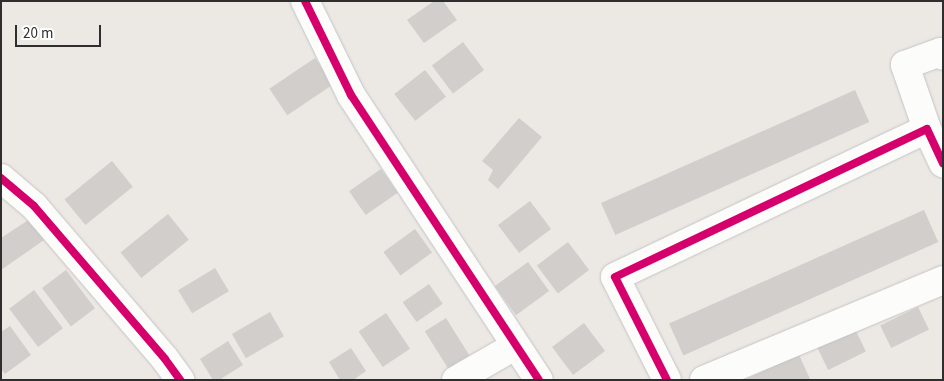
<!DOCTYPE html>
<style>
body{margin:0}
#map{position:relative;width:944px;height:381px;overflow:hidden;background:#ece8e4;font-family:"Source Sans 3",sans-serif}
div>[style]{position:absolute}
.building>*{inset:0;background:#d1cecb;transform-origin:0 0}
.roads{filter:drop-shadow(0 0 1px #c5c4c5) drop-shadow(0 0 1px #c5c4c5)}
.minor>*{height:28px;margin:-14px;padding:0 14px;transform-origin:14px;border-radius:14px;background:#fcfcfb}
.cycleway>*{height:8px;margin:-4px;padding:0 4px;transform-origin:4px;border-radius:4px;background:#d6006c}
span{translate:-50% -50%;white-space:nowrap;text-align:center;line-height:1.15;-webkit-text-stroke:4px #fff;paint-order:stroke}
.frame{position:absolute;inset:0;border:2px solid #2e2e2e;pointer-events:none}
.scale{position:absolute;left:15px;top:25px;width:86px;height:22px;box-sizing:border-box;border:2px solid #2e2e2e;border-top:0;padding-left:6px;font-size:15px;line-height:18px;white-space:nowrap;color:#2e2e2e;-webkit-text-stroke:4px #fff;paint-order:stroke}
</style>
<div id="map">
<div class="building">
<i style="clip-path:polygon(434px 1px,443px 1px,457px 20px,424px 43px,407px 20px)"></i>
<i style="left:463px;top:42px;width:35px;height:39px;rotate:53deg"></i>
<i style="left:315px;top:58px;width:32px;height:55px;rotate:56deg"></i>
<i style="left:425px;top:70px;width:34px;height:39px;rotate:52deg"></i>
<i style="left:855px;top:90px;width:35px;height:278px;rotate:66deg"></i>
<i style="clip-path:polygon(519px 118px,542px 137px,498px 189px,488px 180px,493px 170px,482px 161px)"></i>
<i style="left:112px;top:161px;width:33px;height:61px;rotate:51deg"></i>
<i style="left:381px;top:169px;width:29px;height:39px;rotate:55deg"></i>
<i style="left:530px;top:201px;width:35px;height:40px;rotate:53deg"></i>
<i style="left:924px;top:210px;width:35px;height:279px;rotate:66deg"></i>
<i style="left:168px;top:214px;width:33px;height:61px;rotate:51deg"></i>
<i style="clip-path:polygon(30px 219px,44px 240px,1px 270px,1px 238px)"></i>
<i style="left:415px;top:229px;width:29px;height:39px;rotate:54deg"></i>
<i style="left:568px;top:242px;width:35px;height:39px;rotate:53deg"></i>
<i style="left:528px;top:262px;width:36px;height:41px;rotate:54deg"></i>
<i style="left:215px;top:268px;width:27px;height:43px;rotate:59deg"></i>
<i style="left:66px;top:270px;width:48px;height:30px;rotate:53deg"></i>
<i style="left:429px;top:284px;width:24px;height:32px;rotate:55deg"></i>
<i style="left:34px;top:290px;width:48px;height:31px;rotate:53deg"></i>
<i style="left:918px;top:307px;width:25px;height:42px;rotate:64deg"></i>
<i style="left:270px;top:312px;width:28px;height:44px;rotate:60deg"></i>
<i style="left:386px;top:313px;width:43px;height:33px;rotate:56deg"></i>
<i style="left:446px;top:318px;width:44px;height:25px;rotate:58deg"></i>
<i style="left:584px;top:323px;width:35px;height:40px;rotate:53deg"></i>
<i style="clip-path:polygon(10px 326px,31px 355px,5px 374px,1px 369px,1px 332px)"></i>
<i style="left:855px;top:329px;width:25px;height:42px;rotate:64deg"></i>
<i style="clip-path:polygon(228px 341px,243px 365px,219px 380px,213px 380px,200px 359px)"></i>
<i style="clip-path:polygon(351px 348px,366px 371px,353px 380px,340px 380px,329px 362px)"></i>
<i style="clip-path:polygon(799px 355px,810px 379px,808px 380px,744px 380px)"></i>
</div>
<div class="roads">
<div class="minor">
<i style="left:305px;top:1px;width:105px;rotate:63.9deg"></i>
<i style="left:351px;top:95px;width:341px;rotate:56.6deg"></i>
<i style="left:927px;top:129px;width:68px;rotate:-109deg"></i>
<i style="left:905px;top:65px;width:38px;rotate:-20deg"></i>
<i style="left:941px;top:52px;width:4px;rotate:63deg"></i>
<i style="left:1px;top:178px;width:43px;rotate:40.3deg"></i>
<i style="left:34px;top:206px;width:201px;rotate:49.4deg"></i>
<i style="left:165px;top:359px;width:26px;rotate:54deg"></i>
<i style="left:456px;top:380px;width:68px;rotate:-30deg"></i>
<i style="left:667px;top:380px;width:115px;rotate:-116.8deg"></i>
<i style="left:615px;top:277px;width:345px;rotate:-25.4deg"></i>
<i style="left:927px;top:129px;width:38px;rotate:65deg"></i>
<i style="left:704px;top:380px;width:259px;rotate:-22.7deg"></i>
</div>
</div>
<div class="cycleway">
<i style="left:305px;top:1px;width:105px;rotate:63.9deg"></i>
<i style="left:351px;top:95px;width:341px;rotate:56.6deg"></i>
<i style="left:1px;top:178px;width:43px;rotate:40.3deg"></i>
<i style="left:34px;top:206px;width:201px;rotate:49.4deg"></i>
<i style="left:165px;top:359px;width:26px;rotate:54deg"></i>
<i style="left:667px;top:380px;width:115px;rotate:-116.8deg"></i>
<i style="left:615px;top:277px;width:345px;rotate:-25.4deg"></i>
<i style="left:927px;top:129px;width:38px;rotate:65deg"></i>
</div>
<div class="frame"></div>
<div class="scale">20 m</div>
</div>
